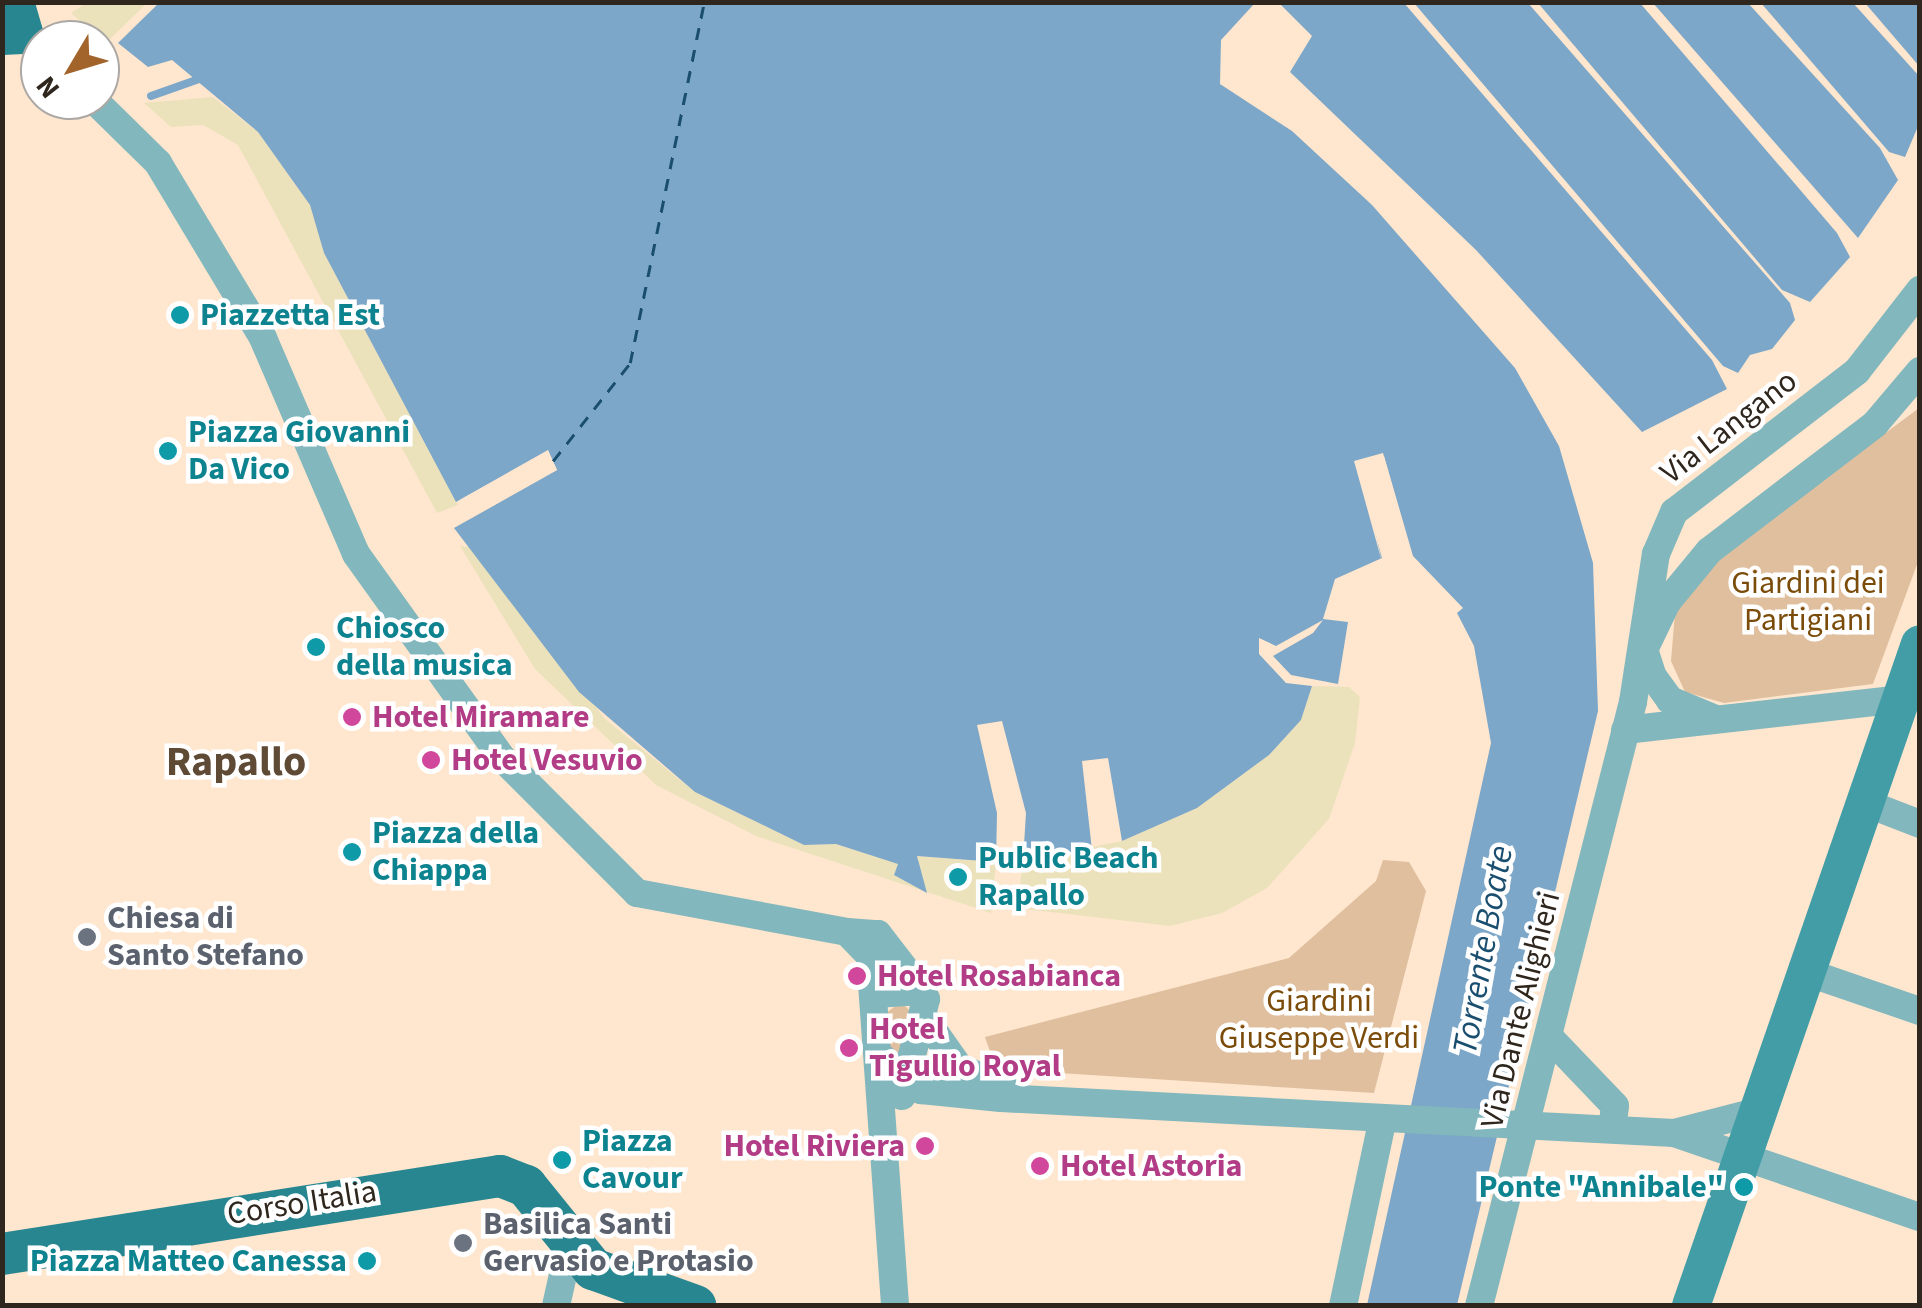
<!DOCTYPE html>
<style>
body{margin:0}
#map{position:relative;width:1922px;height:1308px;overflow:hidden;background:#ffe6ce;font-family:"Source Sans 3",sans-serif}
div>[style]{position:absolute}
.green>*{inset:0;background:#dfbf9e}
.sand>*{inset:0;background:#ebe2bc}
.water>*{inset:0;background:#7ca7c8}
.pier>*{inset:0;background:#ffe6ce}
.stream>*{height:8px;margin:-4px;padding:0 4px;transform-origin:4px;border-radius:4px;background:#7ca7c8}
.ferry>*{height:2.5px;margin-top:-1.25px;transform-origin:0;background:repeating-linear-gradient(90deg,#1a4e6f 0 12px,transparent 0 22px)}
.minor>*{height:28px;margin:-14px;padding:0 14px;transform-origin:14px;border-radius:14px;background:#81b7bd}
.secondary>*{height:38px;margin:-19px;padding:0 19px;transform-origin:19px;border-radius:19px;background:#429da6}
.primary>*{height:42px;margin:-21px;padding:0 21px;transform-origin:21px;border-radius:21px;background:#278690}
.dots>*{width:28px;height:28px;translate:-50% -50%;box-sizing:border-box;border:5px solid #fff;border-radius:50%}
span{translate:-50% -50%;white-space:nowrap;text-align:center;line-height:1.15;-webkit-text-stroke:9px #fff;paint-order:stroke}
.culture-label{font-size:32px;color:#0d838f;font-weight:700}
.left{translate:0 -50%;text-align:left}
.right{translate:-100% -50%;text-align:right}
.street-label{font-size:32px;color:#2f261d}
.park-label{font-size:32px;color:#7a4b09}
.hotel-label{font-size:32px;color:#b23c85;font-weight:700}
.worship-label{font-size:32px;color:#5b616d;font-weight:700}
.water-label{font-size:35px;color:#1a4e6f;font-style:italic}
.district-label{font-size:42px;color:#5e4a35;font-weight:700}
.frame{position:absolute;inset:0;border:5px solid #2f261d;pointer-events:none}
.north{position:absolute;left:20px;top:20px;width:100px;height:100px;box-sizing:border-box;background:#fff;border:2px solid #aca8a5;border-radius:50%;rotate:232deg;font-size:28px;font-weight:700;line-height:40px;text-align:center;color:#2f261d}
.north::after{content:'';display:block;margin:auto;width:35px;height:45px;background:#a2642a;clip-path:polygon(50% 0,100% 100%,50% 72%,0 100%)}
</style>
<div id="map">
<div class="green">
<i style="clip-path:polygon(1919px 408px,1919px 559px,1873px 684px,1724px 703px,1685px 692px,1671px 661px,1677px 589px)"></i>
<i style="clip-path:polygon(1383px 860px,1409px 862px,1426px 891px,1374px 1093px,996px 1069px,985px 1037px,1289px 958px,1376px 881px)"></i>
<i style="clip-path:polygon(901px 1002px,911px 1012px,902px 1058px,888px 1053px,886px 1013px)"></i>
</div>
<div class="sand">
<i style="clip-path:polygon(86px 3px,86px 2px,147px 3px,106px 43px,71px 13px)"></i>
<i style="clip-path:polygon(213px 97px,258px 132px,310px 205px,324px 253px,458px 505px,437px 513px,238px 145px,203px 125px,171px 127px,144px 103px)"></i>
<i style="clip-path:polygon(460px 546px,475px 548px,605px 719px,695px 792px,804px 845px,836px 844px,899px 864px,895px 875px,926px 891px,916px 856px,996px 862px,991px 913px,756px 836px,656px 785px,535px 669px)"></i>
<i style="clip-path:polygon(1312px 686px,1349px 687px,1360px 697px,1355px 743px,1329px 819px,1267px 888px,1222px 913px,1170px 926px,1017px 908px,1023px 861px,1122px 841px,1197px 808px,1269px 755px,1301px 720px)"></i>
</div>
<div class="water">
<i style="clip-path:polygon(160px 2px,1255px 3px,1221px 40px,1220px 84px,1292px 131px,1372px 205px,1515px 368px,1559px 446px,1593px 563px,1598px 711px,1457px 1305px,1367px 1305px,1491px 743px,1474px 646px,1457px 613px,1463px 608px,1413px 556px,1384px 456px,1356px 462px,1382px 558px,1335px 579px,1323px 619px,1348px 622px,1338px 684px,1291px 675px,1273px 656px,1313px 633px,1323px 620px,1276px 646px,1259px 638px,1259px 654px,1286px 683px,1312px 686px,1301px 720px,1269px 755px,1197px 808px,1122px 841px,1108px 758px,1082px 761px,1092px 850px,1023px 861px,1026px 813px,1002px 721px,977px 725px,997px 813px,996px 862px,917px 856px,927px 893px,894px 875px,898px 864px,836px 844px,804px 845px,695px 792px,579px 692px,454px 528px,557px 470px,548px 451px,456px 502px,324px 253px,310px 205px,258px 132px,172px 60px,148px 67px,118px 43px)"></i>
<i style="clip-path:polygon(1279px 3px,1404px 3px,1712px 360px,1727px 389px,1642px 432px,1476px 250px,1290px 72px,1312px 36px)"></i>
<i style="clip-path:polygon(1414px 3px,1528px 3px,1790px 303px,1795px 320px,1772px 349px,1750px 355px,1738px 373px,1723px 366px)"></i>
<i style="clip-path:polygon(1538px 3px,1640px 3px,1837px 233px,1850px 257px,1810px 302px,1782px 290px)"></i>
<i style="clip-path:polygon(1653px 3px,1748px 3px,1880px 148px,1898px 180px,1858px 238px)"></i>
<i style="clip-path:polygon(1761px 3px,1853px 3px,1919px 76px,1919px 124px,1905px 157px,1889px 152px)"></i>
<i style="clip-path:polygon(1865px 3px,1919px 3px,1919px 66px)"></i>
</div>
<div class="pier">
<i style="clip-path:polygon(548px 450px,557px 470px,466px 521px,551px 468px,546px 457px,456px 502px)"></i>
<i style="clip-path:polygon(1383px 453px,1412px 555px,1380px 461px,1361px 465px,1382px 562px,1354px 461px)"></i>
</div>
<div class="stream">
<i style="left:151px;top:96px;width:51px;rotate:-19.5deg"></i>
</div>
<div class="ferry">
<i style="left:553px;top:461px;width:125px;rotate:-51.8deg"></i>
<i style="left:630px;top:363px;width:369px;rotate:-78.4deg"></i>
</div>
<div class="minor">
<i style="left:94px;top:100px;width:90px;rotate:44.5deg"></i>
<i style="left:158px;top:163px;width:204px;rotate:59deg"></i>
<i style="left:263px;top:338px;width:235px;rotate:66.7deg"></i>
<i style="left:356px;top:554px;width:251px;rotate:54.4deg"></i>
<i style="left:502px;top:758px;width:191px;rotate:45deg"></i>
<i style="left:637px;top:893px;width:214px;rotate:10.5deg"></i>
<i style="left:847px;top:932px;width:33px;rotate:46deg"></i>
<i style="left:870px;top:956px;width:351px;rotate:85.9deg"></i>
<i style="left:1713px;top:718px;width:47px;rotate:-157.3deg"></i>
<i style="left:1670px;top:700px;width:29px;rotate:-126deg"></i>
<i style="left:1653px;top:677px;width:28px;rotate:-108deg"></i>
<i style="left:1644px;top:650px;width:53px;rotate:-64.4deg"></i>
<i style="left:1667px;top:602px;width:66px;rotate:-50.5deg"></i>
<i style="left:1709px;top:551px;width:209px;rotate:-37.4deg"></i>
<i style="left:1875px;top:424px;width:70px;rotate:-49.7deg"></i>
<i style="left:1625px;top:730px;width:277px;rotate:-6.4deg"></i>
<i style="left:1863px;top:802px;width:61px;rotate:21.1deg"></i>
<i style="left:847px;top:932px;width:31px;rotate:4deg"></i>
<i style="left:878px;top:934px;width:72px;rotate:52.3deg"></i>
<i style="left:1803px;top:971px;width:124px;rotate:18.9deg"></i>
<i style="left:875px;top:994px;width:47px;rotate:-3.7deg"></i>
<i style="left:922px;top:991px;width:9px;rotate:63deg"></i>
<i style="left:926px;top:999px;width:100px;rotate:103.9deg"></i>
<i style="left:926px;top:1020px;width:57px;rotate:54.9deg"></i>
<i style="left:959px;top:1067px;width:52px;rotate:25.1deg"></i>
<i style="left:1552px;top:1040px;width:91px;rotate:46.3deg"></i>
<i style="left:1615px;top:1106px;width:23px;rotate:97deg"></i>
<i style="left:879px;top:1055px;width:55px;rotate:39.8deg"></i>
<i style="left:921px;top:1090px;width:80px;rotate:5.7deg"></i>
<i style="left:1001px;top:1098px;width:674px;rotate:2.98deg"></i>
<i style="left:1674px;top:1133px;width:81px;rotate:-14.4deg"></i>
<i style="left:1674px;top:1133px;width:260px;rotate:18.9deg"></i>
<i style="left:556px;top:1306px;width:59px;rotate:-77.4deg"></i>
<i style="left:1343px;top:1306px;width:192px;rotate:-78deg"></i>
<i style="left:1479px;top:1306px;width:623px;rotate:-75.7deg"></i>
<i style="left:1633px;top:702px;width:150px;rotate:-81.2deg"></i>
<i style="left:1656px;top:554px;width:46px;rotate:-66.8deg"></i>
<i style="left:1674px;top:512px;width:231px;rotate:-37.6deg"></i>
<i style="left:1857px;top:371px;width:103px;rotate:-52.1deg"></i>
</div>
<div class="secondary">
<i style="left:1691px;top:1306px;width:700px;rotate:-70.92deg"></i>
</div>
<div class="primary">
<i style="left:2px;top:34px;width:20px;rotate:-3deg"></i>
<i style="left:22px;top:33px;width:32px;rotate:-106deg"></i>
<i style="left:2px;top:1254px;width:504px;rotate:-8.9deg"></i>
<i style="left:500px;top:1176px;width:28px;rotate:21deg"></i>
<i style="left:526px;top:1186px;width:107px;rotate:51.1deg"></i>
<i style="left:593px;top:1269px;width:109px;rotate:19.9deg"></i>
</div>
<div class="dots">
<i style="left:180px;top:315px;background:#0f9aa8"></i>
<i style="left:168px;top:451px;background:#0f9aa8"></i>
<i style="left:316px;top:647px;background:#0f9aa8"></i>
<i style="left:352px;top:717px;background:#d1479c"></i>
<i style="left:431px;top:760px;background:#d1479c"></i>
<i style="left:352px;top:852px;background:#0f9aa8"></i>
<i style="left:958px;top:877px;background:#0f9aa8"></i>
<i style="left:87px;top:937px;background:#6b7280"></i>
<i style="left:857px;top:976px;background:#d1479c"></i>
<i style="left:849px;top:1048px;background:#d1479c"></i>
<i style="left:925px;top:1146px;background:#d1479c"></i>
<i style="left:562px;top:1160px;background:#0f9aa8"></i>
<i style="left:1040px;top:1166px;background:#d1479c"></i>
<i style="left:1744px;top:1187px;background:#0f9aa8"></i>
<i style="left:463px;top:1243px;background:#6b7280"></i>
<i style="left:367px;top:1261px;background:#0f9aa8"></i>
</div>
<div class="culture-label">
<span class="left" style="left:200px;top:315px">Piazzetta Est</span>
<span class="left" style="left:188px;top:451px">Piazza Giovanni<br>Da Vico</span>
<span class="left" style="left:336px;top:647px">Chiosco<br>della musica</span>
<span class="left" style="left:372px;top:852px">Piazza della<br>Chiappa</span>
<span class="left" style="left:978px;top:877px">Public Beach<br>Rapallo</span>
<span class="left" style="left:582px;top:1160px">Piazza<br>Cavour</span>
<span class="right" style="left:1724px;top:1187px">Ponte "Annibale"</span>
<span class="right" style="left:347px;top:1261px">Piazza Matteo Canessa</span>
</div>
<div class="street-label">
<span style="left:1729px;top:427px;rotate:-38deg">Via Langano</span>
<span style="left:1521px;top:1010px;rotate:-76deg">Via Dante Alighieri</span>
<span style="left:302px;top:1203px;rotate:-9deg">Corso Italia</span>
</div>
<div class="park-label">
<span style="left:1808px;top:602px">Giardini dei<br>Partigiani</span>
<span style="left:1319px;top:1020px">Giardini<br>Giuseppe Verdi</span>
</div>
<div class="hotel-label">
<span class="left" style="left:372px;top:717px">Hotel Miramare</span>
<span class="left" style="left:451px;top:760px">Hotel Vesuvio</span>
<span class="left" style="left:877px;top:976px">Hotel Rosabianca</span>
<span class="left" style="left:869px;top:1048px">Hotel<br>Tigullio Royal</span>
<span class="right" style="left:905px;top:1146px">Hotel Riviera</span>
<span class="left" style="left:1060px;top:1166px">Hotel Astoria</span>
</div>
<div class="worship-label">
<span class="left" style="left:107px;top:937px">Chiesa di<br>Santo Stefano</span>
<span class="left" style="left:483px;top:1243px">Basilica Santi<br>Gervasio e Protasio</span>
</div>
<div class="water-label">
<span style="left:1483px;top:950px;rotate:-80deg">Torrente Boate</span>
</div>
<div class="district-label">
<span style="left:236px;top:762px">Rapallo</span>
</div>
<div class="frame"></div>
<div class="north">N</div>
</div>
